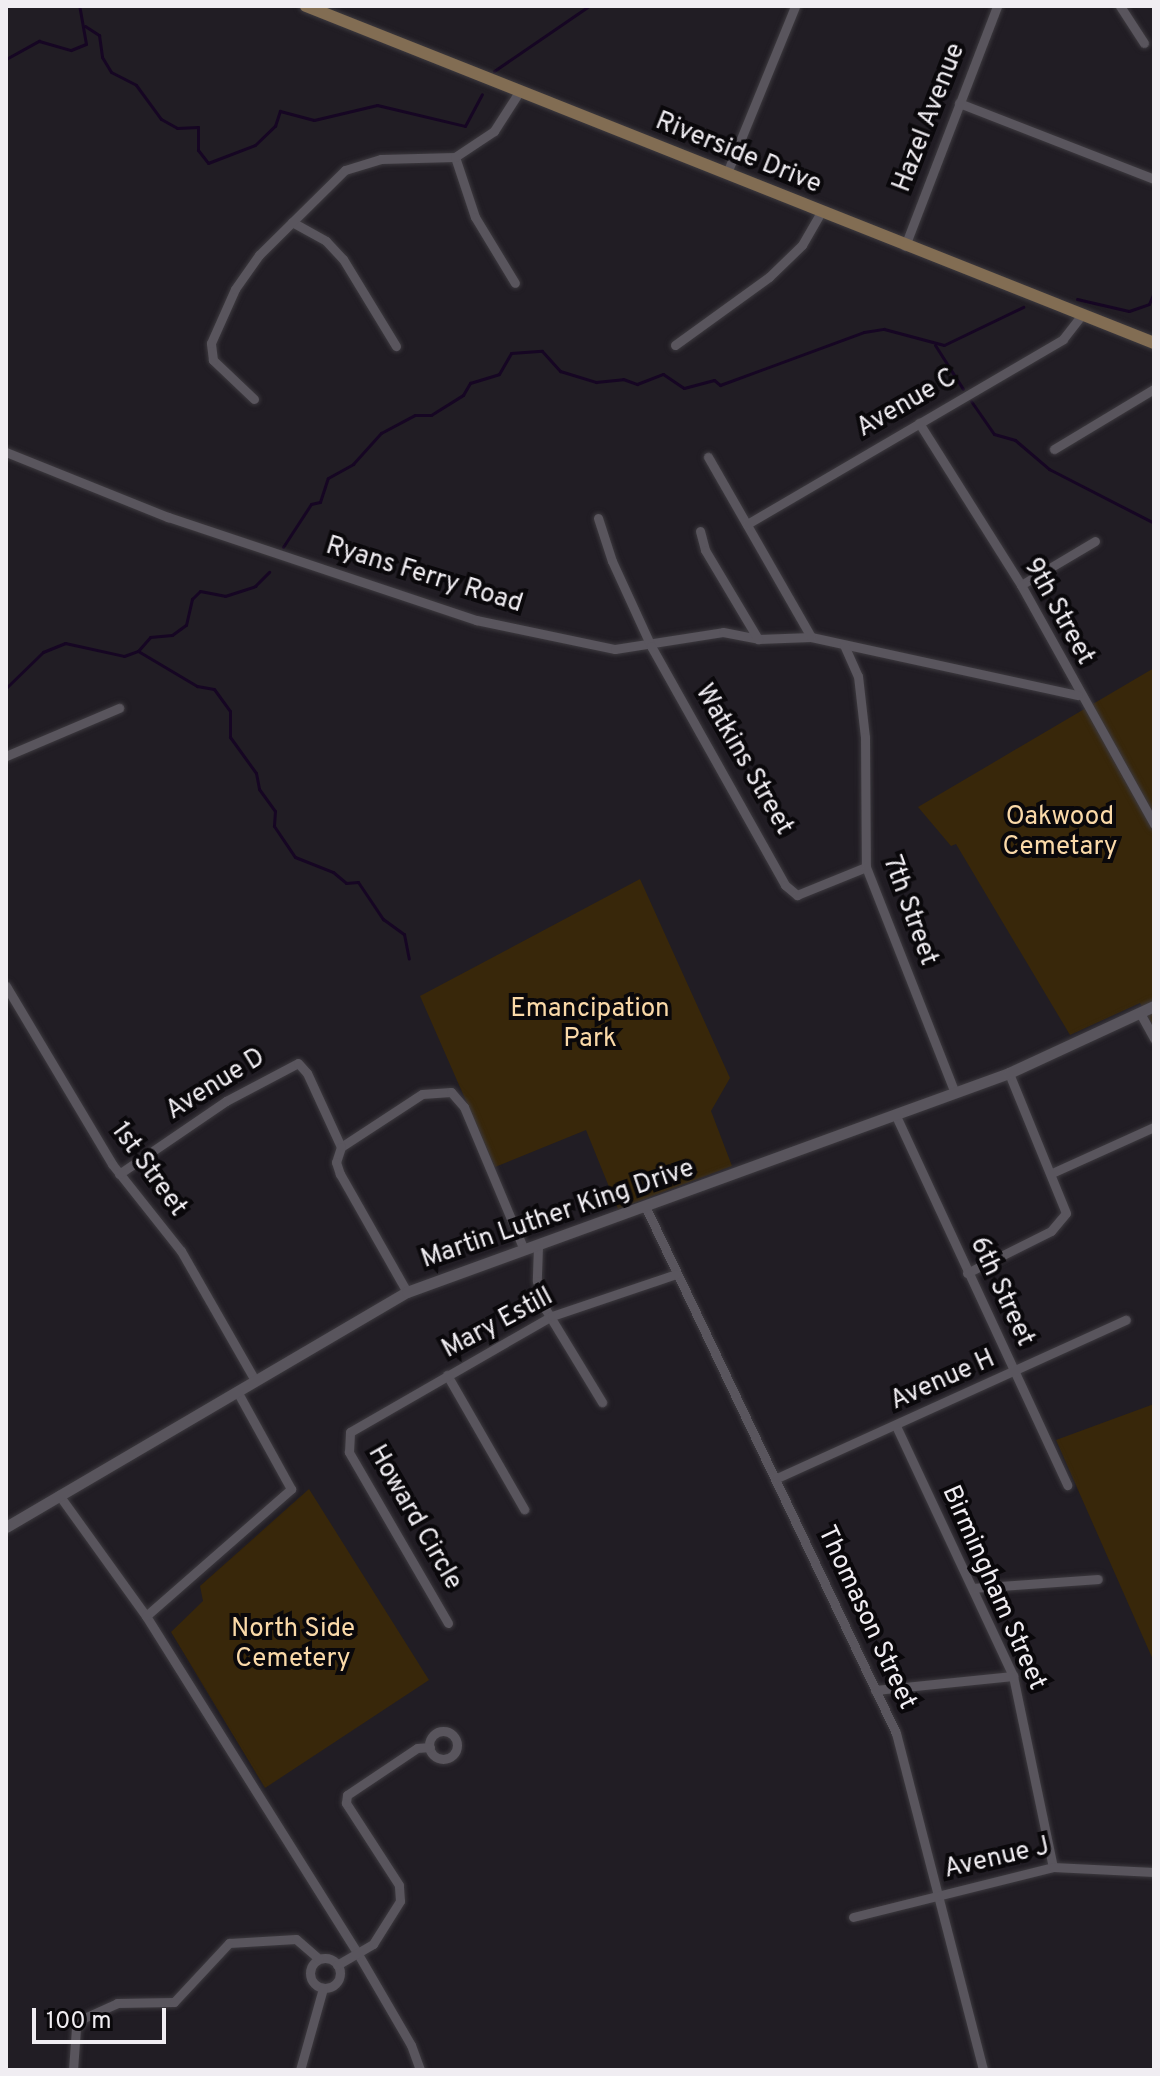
<!DOCTYPE html>
<style>
body{margin:0}
#map{position:relative;width:1160px;height:2076px;overflow:hidden;background:#211d24;font-family:Overpass,sans-serif}
div>[style]{position:absolute}
.green>*{inset:0;background:#38270a}
.stream>*{height:3px;margin:-1.5px;padding:0 1.5px;transform-origin:1.5px;border-radius:1.5px;background:#160623}
.roads{filter:drop-shadow(0 0 2px #3d3a3f) drop-shadow(0 0 2px #3d3a3f)}
.minor>*{height:9px;margin:-4.5px;padding:0 4.5px;transform-origin:4.5px;border-radius:4.5px;background:#59555d}
.minor>.ring{margin:-4.5px;padding:0;box-sizing:content-box;background:none;border:9px solid #59555d;border-radius:50%}
.tertiary>*{height:11px;margin:-5.5px;padding:0 5.5px;transform-origin:5.5px;border-radius:5.5px;background:#59555d}
.secondary>*{height:12px;margin:-6px;padding:0 6px;transform-origin:6px;border-radius:6px;background:#826d53}
span{translate:-50% -50%;white-space:nowrap;text-align:center;line-height:1.15;-webkit-text-stroke:8px #0a080b;paint-order:stroke}
.street-label{font-size:26px;color:#f0edf2}
.park-label{font-size:26px;color:#fad9a8}
.frame{position:absolute;inset:0;border:8px solid #f0edf2;pointer-events:none}
.scale{position:absolute;left:32px;top:2008px;width:134px;height:36px;box-sizing:border-box;border:4px solid #f0edf2;border-top:0;padding-left:10px;font-size:24px;line-height:28px;white-space:nowrap;color:#f0edf2;-webkit-text-stroke:6px #0a080b;paint-order:stroke}
</style>
<div id="map">
<div class="green">
<i style="clip-path:polygon(1154px 668px,1154px 1027px,1140px 1003px,1070px 1035px,956px 844px,951px 846px,918px 807px)"></i>
<i style="clip-path:polygon(640px 879px,730px 1078px,711px 1111px,732px 1166px,618px 1209px,586px 1130px,495px 1167px,420px 996px)"></i>
<i style="clip-path:polygon(1154px 1404px,1154px 1662px,1056px 1440px)"></i>
<i style="clip-path:polygon(309px 1489px,429px 1680px,265px 1788px,171px 1632px,203px 1601px,200px 1586px)"></i>
</div>
<div class="stream">
<i style="left:85px;top:26px;width:17px;rotate:33deg"></i>
<i style="left:99px;top:35px;width:22px;rotate:82deg"></i>
<i style="left:102px;top:57px;width:17px;rotate:59deg"></i>
<i style="left:111px;top:72px;width:28px;rotate:27deg"></i>
<i style="left:136px;top:85px;width:42px;rotate:53.7deg"></i>
<i style="left:161px;top:119px;width:18px;rotate:29deg"></i>
<i style="left:177px;top:128px;width:21px;rotate:-3deg"></i>
<i style="left:198px;top:127px;width:23px;rotate:90deg"></i>
<i style="left:198px;top:150px;width:16px;rotate:52deg"></i>
<i style="left:208px;top:163px;width:50px;rotate:-21deg"></i>
<i style="left:255px;top:145px;width:28px;rotate:-44deg"></i>
<i style="left:275px;top:126px;width:16px;rotate:-72deg"></i>
<i style="left:280px;top:111px;width:35px;rotate:15deg"></i>
<i style="left:314px;top:120px;width:65px;rotate:-13.4deg"></i>
<i style="left:377px;top:105px;width:90px;rotate:13.4deg"></i>
<i style="left:465px;top:126px;width:36px;rotate:-62deg"></i>
<i style="left:6px;top:59px;width:38px;rotate:-29deg"></i>
<i style="left:39px;top:41px;width:33px;rotate:16deg"></i>
<i style="left:71px;top:50px;width:16px;rotate:-22deg"></i>
<i style="left:86px;top:44px;width:39px;rotate:-100deg"></i>
<i style="left:494px;top:71px;width:115px;rotate:-34.4deg"></i>
<i style="left:1077px;top:299px;width:53px;rotate:13deg"></i>
<i style="left:1129px;top:311px;width:21px;rotate:-19deg"></i>
<i style="left:1149px;top:304px;width:13px;rotate:-67deg"></i>
<i style="left:935px;top:345px;width:52px;rotate:57.5deg"></i>
<i style="left:971px;top:401px;width:40px;rotate:55.1deg"></i>
<i style="left:994px;top:434px;width:22px;rotate:16deg"></i>
<i style="left:1015px;top:440px;width:45px;rotate:40.5deg"></i>
<i style="left:1049px;top:469px;width:118px;rotate:27.2deg"></i>
<i style="left:283px;top:547px;width:51px;rotate:-56.9deg"></i>
<i style="left:311px;top:504px;width:9px;rotate:-13deg"></i>
<i style="left:320px;top:502px;width:25px;rotate:-72deg"></i>
<i style="left:328px;top:478px;width:29px;rotate:-29deg"></i>
<i style="left:353px;top:464px;width:42px;rotate:-47.9deg"></i>
<i style="left:381px;top:433px;width:38px;rotate:-28deg"></i>
<i style="left:415px;top:415px;width:16px"></i>
<i style="left:431px;top:415px;width:38px;rotate:-32deg"></i>
<i style="left:463px;top:395px;width:14px;rotate:-60deg"></i>
<i style="left:470px;top:383px;width:30px;rotate:-17deg"></i>
<i style="left:499px;top:374px;width:24px;rotate:-60deg"></i>
<i style="left:511px;top:353px;width:31px;rotate:-4deg"></i>
<i style="left:542px;top:351px;width:27px;rotate:48deg"></i>
<i style="left:560px;top:371px;width:38px;rotate:17deg"></i>
<i style="left:596px;top:382px;width:27px;rotate:-6deg"></i>
<i style="left:623px;top:379px;width:15px;rotate:20deg"></i>
<i style="left:637px;top:384px;width:28px;rotate:-21deg"></i>
<i style="left:663px;top:374px;width:25px;rotate:34deg"></i>
<i style="left:684px;top:388px;width:31px;rotate:-15deg"></i>
<i style="left:714px;top:380px;width:8px;rotate:40deg"></i>
<i style="left:720px;top:385px;width:153px;rotate:-20.2deg"></i>
<i style="left:864px;top:332px;width:20px;rotate:-9deg"></i>
<i style="left:884px;top:329px;width:62px;rotate:14.9deg"></i>
<i style="left:944px;top:345px;width:88px;rotate:-25.7deg"></i>
<i style="left:138px;top:651px;width:69px;rotate:30.7deg"></i>
<i style="left:197px;top:686px;width:17px;rotate:10deg"></i>
<i style="left:214px;top:689px;width:27px;rotate:54deg"></i>
<i style="left:230px;top:711px;width:26px;rotate:90deg"></i>
<i style="left:230px;top:737px;width:44px;rotate:54.2deg"></i>
<i style="left:256px;top:773px;width:16px;rotate:79deg"></i>
<i style="left:259px;top:789px;width:27px;rotate:54deg"></i>
<i style="left:275px;top:811px;width:15px;rotate:94deg"></i>
<i style="left:274px;top:826px;width:37px;rotate:56deg"></i>
<i style="left:295px;top:857px;width:41px;rotate:21.5deg"></i>
<i style="left:333px;top:872px;width:17px;rotate:40deg"></i>
<i style="left:346px;top:883px;width:12px;rotate:-5deg"></i>
<i style="left:358px;top:882px;width:45px;rotate:56deg"></i>
<i style="left:383px;top:919px;width:26px;rotate:36deg"></i>
<i style="left:404px;top:934px;width:25px;rotate:79deg"></i>
<i style="left:6px;top:688px;width:52px;rotate:-44.2deg"></i>
<i style="left:43px;top:652px;width:24px;rotate:-22deg"></i>
<i style="left:65px;top:643px;width:60px;rotate:12.4deg"></i>
<i style="left:124px;top:656px;width:15px;rotate:-20deg"></i>
<i style="left:138px;top:651px;width:18px;rotate:-49deg"></i>
<i style="left:150px;top:637px;width:22px;rotate:-5deg"></i>
<i style="left:172px;top:635px;width:17px;rotate:-36deg"></i>
<i style="left:186px;top:625px;width:27px;rotate:-77deg"></i>
<i style="left:192px;top:599px;width:11px;rotate:-45deg"></i>
<i style="left:200px;top:591px;width:25px;rotate:11deg"></i>
<i style="left:225px;top:596px;width:32px;rotate:-18deg"></i>
<i style="left:255px;top:586px;width:20px;rotate:-45deg"></i>
</div>
<div class="roads">
<div class="minor">
<i style="left:1120px;top:6px;width:44px;rotate:57deg"></i>
<i style="left:959px;top:103px;width:209px;rotate:21.3deg"></i>
<i style="left:455px;top:157px;width:63px;rotate:71.6deg"></i>
<i style="left:475px;top:217px;width:77px;rotate:58.8deg"></i>
<i style="left:727px;top:173px;width:180px;rotate:-67.8deg"></i>
<i style="left:292px;top:222px;width:39px;rotate:29deg"></i>
<i style="left:326px;top:241px;width:25px;rotate:47deg"></i>
<i style="left:343px;top:259px;width:102px;rotate:58.7deg"></i>
<i style="left:905px;top:246px;width:257px;rotate:-69deg"></i>
<i style="left:675px;top:345px;width:116px;rotate:-35.9deg"></i>
<i style="left:769px;top:277px;width:46px;rotate:-44.1deg"></i>
<i style="left:802px;top:245px;width:39px;rotate:-60deg"></i>
<i style="left:254px;top:399px;width:57px;rotate:-136.4deg"></i>
<i style="left:213px;top:360px;width:17px;rotate:-97deg"></i>
<i style="left:211px;top:343px;width:59px;rotate:-66deg"></i>
<i style="left:235px;top:289px;width:42px;rotate:-54.8deg"></i>
<i style="left:259px;top:255px;width:121px;rotate:-44.7deg"></i>
<i style="left:345px;top:170px;width:38px;rotate:-17deg"></i>
<i style="left:381px;top:159px;width:74px;rotate:-1.5deg"></i>
<i style="left:455px;top:157px;width:47px;rotate:-33.7deg"></i>
<i style="left:494px;top:131px;width:46px;rotate:-57.3deg"></i>
<i style="left:919px;top:423px;width:191px;rotate:57.8deg"></i>
<i style="left:1021px;top:585px;width:274px;rotate:60.9deg"></i>
<i style="left:1054px;top:449px;width:117px;rotate:-31deg"></i>
<i style="left:6px;top:452px;width:175px;rotate:21.9deg"></i>
<i style="left:168px;top:517px;width:325px;rotate:18.5deg"></i>
<i style="left:476px;top:620px;width:142px;rotate:11.8deg"></i>
<i style="left:615px;top:649px;width:109px;rotate:-8.9deg"></i>
<i style="left:723px;top:632px;width:36px;rotate:11deg"></i>
<i style="left:758px;top:639px;width:53px;rotate:-2.2deg"></i>
<i style="left:811px;top:637px;width:273px;rotate:12.3deg"></i>
<i style="left:708px;top:457px;width:207px;rotate:60.2deg"></i>
<i style="left:598px;top:518px;width:45px;rotate:72deg"></i>
<i style="left:612px;top:561px;width:94px;rotate:65.4deg"></i>
<i style="left:651px;top:646px;width:274px;rotate:60.7deg"></i>
<i style="left:785px;top:885px;width:16px;rotate:40deg"></i>
<i style="left:797px;top:895px;width:74px;rotate:-22.1deg"></i>
<i style="left:747px;top:524px;width:366px;rotate:-30.3deg"></i>
<i style="left:1063px;top:339px;width:31px;rotate:-52deg"></i>
<i style="left:700px;top:531px;width:20px;rotate:75deg"></i>
<i style="left:705px;top:550px;width:104px;rotate:59.2deg"></i>
<i style="left:1021px;top:585px;width:86px;rotate:-30.7deg"></i>
<i style="left:844px;top:645px;width:34px;rotate:66deg"></i>
<i style="left:858px;top:676px;width:61px;rotate:83.5deg"></i>
<i style="left:865px;top:737px;width:130px;rotate:89.6deg"></i>
<i style="left:866px;top:867px;width:243px;rotate:68.5deg"></i>
<i style="left:6px;top:756px;width:123px;rotate:-23deg"></i>
<i style="left:6px;top:986px;width:207px;rotate:59.2deg"></i>
<i style="left:112px;top:1164px;width:111px;rotate:51.6deg"></i>
<i style="left:181px;top:1251px;width:149px;rotate:60.2deg"></i>
<i style="left:1140px;top:1013px;width:29px;rotate:61deg"></i>
<i style="left:896px;top:1116px;width:407px;rotate:65.1deg"></i>
<i style="left:341px;top:1147px;width:97px;rotate:-33.2deg"></i>
<i style="left:422px;top:1094px;width:29px;rotate:-4deg"></i>
<i style="left:451px;top:1092px;width:20px;rotate:49deg"></i>
<i style="left:464px;top:1107px;width:155px;rotate:67.2deg"></i>
<i style="left:1052px;top:1173px;width:112px;rotate:-24.3deg"></i>
<i style="left:119px;top:1174px;width:130px;rotate:-34.3deg"></i>
<i style="left:226px;top:1101px;width:81px;rotate:-27.8deg"></i>
<i style="left:298px;top:1063px;width:13px;rotate:48deg"></i>
<i style="left:307px;top:1073px;width:81px;rotate:65.3deg"></i>
<i style="left:341px;top:1147px;width:16px;rotate:108deg"></i>
<i style="left:336px;top:1162px;width:13px;rotate:72deg"></i>
<i style="left:340px;top:1174px;width:136px;rotate:60.4deg"></i>
<i style="left:646px;top:1208px;width:581px;rotate:64.54deg"></i>
<i style="left:896px;top:1733px;width:348px;rotate:75.5deg"></i>
<i style="left:538px;top:1246px;width:35px;rotate:92deg"></i>
<i style="left:537px;top:1281px;width:30px;rotate:73deg"></i>
<i style="left:546px;top:1310px;width:108px;rotate:58.7deg"></i>
<i style="left:967px;top:1273px;width:94px;rotate:-26.6deg"></i>
<i style="left:1051px;top:1231px;width:23px;rotate:-50deg"></i>
<i style="left:1066px;top:1213px;width:151px;rotate:-112.2deg"></i>
<i style="left:447px;top:1375px;width:155px;rotate:60.1deg"></i>
<i style="left:896px;top:1426px;width:276px;rotate:64.9deg"></i>
<i style="left:1013px;top:1676px;width:195px;rotate:78.2deg"></i>
<i style="left:777px;top:1478px;width:383px;rotate:-24.4deg"></i>
<i style="left:59px;top:1495px;width:149px;rotate:54.3deg"></i>
<i style="left:146px;top:1616px;width:399px;rotate:57.9deg"></i>
<i style="left:358px;top:1954px;width:105px;rotate:59.8deg"></i>
<i style="left:411px;top:2045px;width:27px;rotate:70deg"></i>
<i style="left:973px;top:1588px;width:125px;rotate:-4.1deg"></i>
<i style="left:146px;top:1616px;width:193px;rotate:-41.2deg"></i>
<i style="left:291px;top:1489px;width:112px;rotate:-118.9deg"></i>
<i style="left:448px;top:1623px;width:198px;rotate:-120.1deg"></i>
<i style="left:349px;top:1452px;width:20px;rotate:-87deg"></i>
<i style="left:350px;top:1432px;width:233px;rotate:-29.9deg"></i>
<i style="left:552px;top:1316px;width:131px;rotate:-18.7deg"></i>
<i style="left:875px;top:1690px;width:139px;rotate:-5.8deg"></i>
<i class="ring" style="left:429px;top:1731px;width:19px;height:19px"></i>
<i style="left:853px;top:1917px;width:206px;rotate:-14deg"></i>
<i style="left:1053px;top:1867px;width:101px;rotate:2.8deg"></i>
<i class="ring" style="left:310px;top:1958px;width:21px;height:21px"></i>
<i style="left:337px;top:1965px;width:42px;rotate:-30.3deg"></i>
<i style="left:373px;top:1944px;width:51px;rotate:-57.9deg"></i>
<i style="left:400px;top:1901px;width:16px;rotate:-94deg"></i>
<i style="left:399px;top:1885px;width:98px;rotate:-122.9deg"></i>
<i style="left:346px;top:1803px;width:8px;rotate:-83deg"></i>
<i style="left:347px;top:1795px;width:84px;rotate:-33.9deg"></i>
<i style="left:417px;top:1748px;width:13px;rotate:-4deg"></i>
<i style="left:73px;top:2070px;width:42px;rotate:-85.9deg"></i>
<i style="left:76px;top:2028px;width:13px;rotate:-51deg"></i>
<i style="left:84px;top:2018px;width:36px;rotate:-24deg"></i>
<i style="left:117px;top:2003px;width:57px;rotate:-1deg"></i>
<i style="left:174px;top:2002px;width:81px;rotate:-47deg"></i>
<i style="left:229px;top:1943px;width:67px;rotate:-3.4deg"></i>
<i style="left:296px;top:1939px;width:30px;rotate:41deg"></i>
<i style="left:300px;top:2070px;width:85px;rotate:-74.3deg"></i>
</div>
<div class="tertiary">
<i style="left:6px;top:1527px;width:465px;rotate:-30.4deg"></i>
<i style="left:407px;top:1292px;width:641px;rotate:-19.99deg"></i>
<i style="left:1009px;top:1073px;width:160px;rotate:-24.8deg"></i>
</div>
<div class="secondary">
<i style="left:306px;top:6px;width:913px;rotate:21.67deg"></i>
</div>
</div>
<div class="street-label">
<span style="left:930px;top:118px;rotate:-69deg">Hazel Avenue</span>
<span style="left:738px;top:154px;rotate:22deg">Riverside Drive</span>
<span style="left:907px;top:404px;rotate:-30deg">Avenue C</span>
<span style="left:424px;top:576px;rotate:17deg">Ryans Ferry Road</span>
<span style="left:1058px;top:612px;rotate:61deg">9th Street</span>
<span style="left:743px;top:760px;rotate:60deg">Watkins Street</span>
<span style="left:909px;top:911px;rotate:70deg">7th Street</span>
<span style="left:216px;top:1085px;rotate:-32deg">Avenue D</span>
<span style="left:148px;top:1170px;rotate:54deg">1st Street</span>
<span style="left:558px;top:1215px;rotate:-19deg">Martin Luther King Drive</span>
<span style="left:1001px;top:1292px;rotate:65deg">6th Street</span>
<span style="left:498px;top:1324px;rotate:-28deg">Mary Estill</span>
<span style="left:943px;top:1381px;rotate:-24deg">Avenue H</span>
<span style="left:414px;top:1518px;rotate:60deg">Howard Circle</span>
<span style="left:993px;top:1588px;rotate:66deg">Birmingham Street</span>
<span style="left:866px;top:1618px;rotate:65deg">Thomason Street</span>
<span style="left:997px;top:1859px;rotate:-13deg">Avenue J</span>
</div>
<div class="park-label">
<span style="left:1060px;top:833px">Oakwood<br>Cemetary</span>
<span style="left:590px;top:1025px">Emancipation<br>Park</span>
<span style="left:293px;top:1645px">North Side<br>Cemetery</span>
</div>
<div class="frame"></div>
<div class="scale">100 m</div>
</div>
